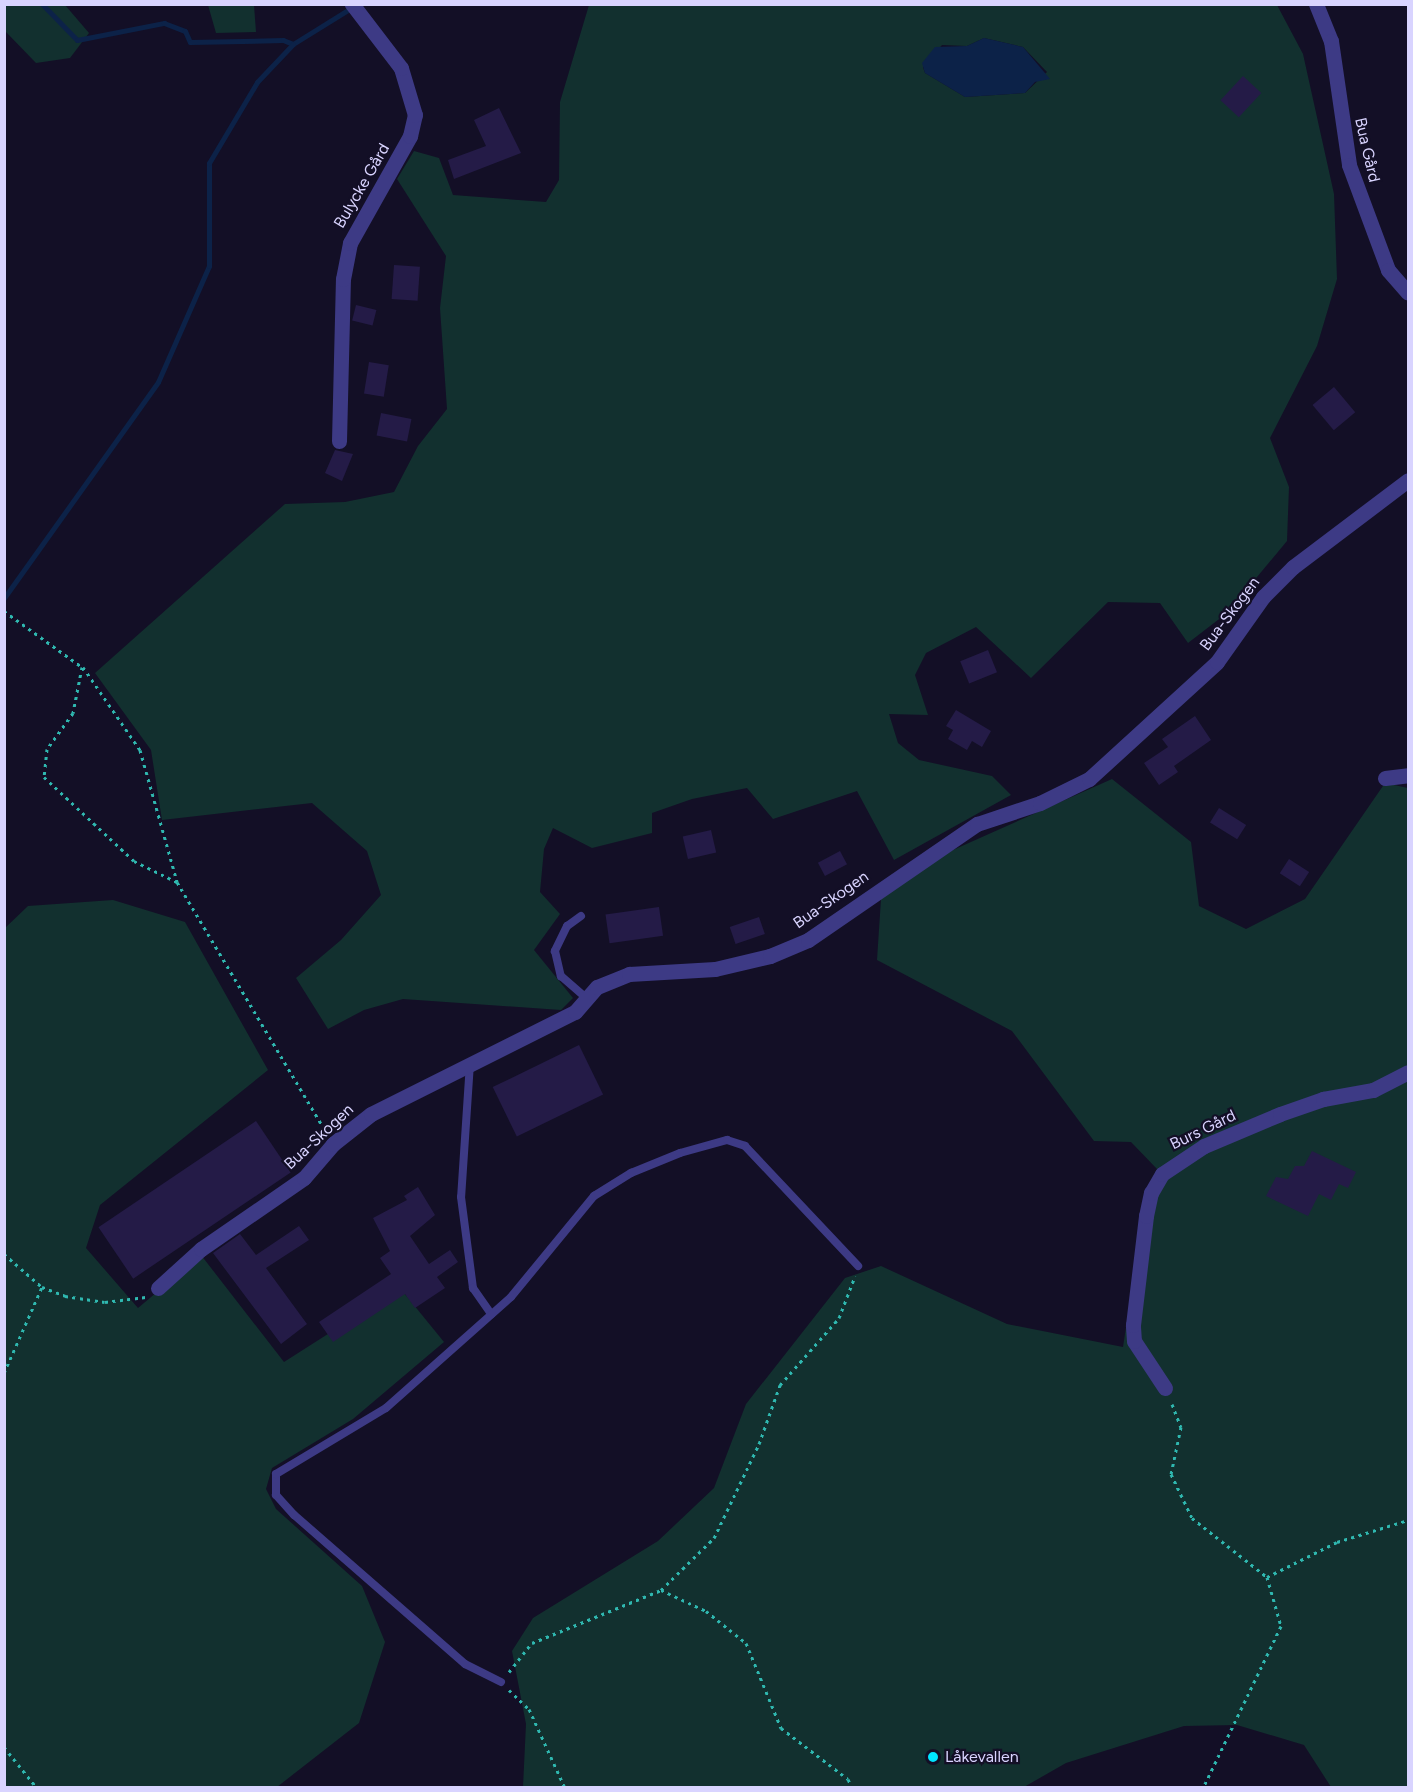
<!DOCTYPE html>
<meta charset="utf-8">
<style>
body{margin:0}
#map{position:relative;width:1413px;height:1792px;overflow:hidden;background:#130f26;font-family:Figtree,sans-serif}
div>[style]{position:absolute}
.green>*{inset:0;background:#12302f}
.water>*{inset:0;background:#0c2248}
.stream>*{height:5px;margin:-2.5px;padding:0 2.5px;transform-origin:2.5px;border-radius:2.5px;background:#0c2248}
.building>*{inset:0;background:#241b47;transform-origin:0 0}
.path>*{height:3px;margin-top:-1.5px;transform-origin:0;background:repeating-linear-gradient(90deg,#2fb8b0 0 3px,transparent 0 7.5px)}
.lane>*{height:8px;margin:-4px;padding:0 4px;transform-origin:4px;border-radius:4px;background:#3d3a85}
.street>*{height:15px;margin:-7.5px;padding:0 7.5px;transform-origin:7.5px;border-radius:7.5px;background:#3d3a85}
.dots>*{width:16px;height:16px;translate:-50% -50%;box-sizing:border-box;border:3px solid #130f26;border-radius:50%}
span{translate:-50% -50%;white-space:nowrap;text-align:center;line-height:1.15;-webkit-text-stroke:4.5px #130f26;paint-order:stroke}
.street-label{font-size:16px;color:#d9d4ff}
.poi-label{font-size:16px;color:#d9d4ff}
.left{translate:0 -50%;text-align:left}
.frame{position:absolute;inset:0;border:6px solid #d9d4ff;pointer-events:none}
</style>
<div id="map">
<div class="green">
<i style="clip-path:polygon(4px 5px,65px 5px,89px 33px,70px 58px,36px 63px,5px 31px)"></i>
<i style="clip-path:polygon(208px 5px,254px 5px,256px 32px,216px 33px)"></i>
<i style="clip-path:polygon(evenodd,589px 5px,1277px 5px,1303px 54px,1334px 194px,1337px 279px,1317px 346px,1270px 438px,1289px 487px,1287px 541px,1227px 613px,1188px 643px,1160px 603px,1108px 602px,1031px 678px,976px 627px,926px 653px,915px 675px,928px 715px,889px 714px,898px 743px,919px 760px,992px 776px,1011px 795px,894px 860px,857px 791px,773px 819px,747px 788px,692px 799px,652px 813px,652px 833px,592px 848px,553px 828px,544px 849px,540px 892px,560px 914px,534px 950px,573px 998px,561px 1010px,403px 999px,364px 1010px,328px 1029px,296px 978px,341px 940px,381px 895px,367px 851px,312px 803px,162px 820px,151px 750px,95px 673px,285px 504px,345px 502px,394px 492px,418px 446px,447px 409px,440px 308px,446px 256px,397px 179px,414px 151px,439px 158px,453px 195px,546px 202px,559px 180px,560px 102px,589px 5px,984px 38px,1023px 47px,1047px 72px,1025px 93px,965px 97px,925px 73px,923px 67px,942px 45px,967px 46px,984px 38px)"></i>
<i style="clip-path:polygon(1112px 779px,1191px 842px,1199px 906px,1246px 929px,1305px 899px,1385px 783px,1408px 788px,1408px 1787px,1331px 1787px,1304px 1745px,1237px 1725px,1184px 1726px,1066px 1763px,1024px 1787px,523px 1787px,526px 1724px,512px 1651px,533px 1618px,658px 1541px,714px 1488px,746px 1404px,845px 1278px,881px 1266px,1007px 1324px,1123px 1347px,1147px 1189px,1157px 1169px,1131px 1142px,1094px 1141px,1012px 1031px,877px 960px,881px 899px,944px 854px)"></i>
<i style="clip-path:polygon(113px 900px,185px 922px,268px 1070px,100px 1205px,86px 1248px,138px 1308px,201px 1255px,284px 1362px,400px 1288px,444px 1342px,353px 1419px,272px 1468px,266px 1489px,276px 1509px,362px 1586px,385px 1642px,359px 1723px,277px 1787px,5px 1788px,5px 928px,28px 906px)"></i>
</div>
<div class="water">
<i style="clip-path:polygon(984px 38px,1023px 47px,1050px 79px,1035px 82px,1025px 93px,965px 97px,925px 73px,922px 63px,935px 47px,967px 46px)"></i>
</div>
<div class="stream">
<i style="left:42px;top:4px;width:50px;rotate:45.8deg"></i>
<i style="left:77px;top:40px;width:89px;rotate:-11.1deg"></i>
<i style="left:164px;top:23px;width:22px;rotate:21deg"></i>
<i style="left:185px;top:31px;width:12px;rotate:66deg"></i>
<i style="left:190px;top:42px;width:93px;rotate:-1.2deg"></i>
<i style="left:283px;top:40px;width:11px;rotate:22deg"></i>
<i style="left:293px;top:44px;width:68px;rotate:-31.8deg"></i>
<i style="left:4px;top:598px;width:265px;rotate:-54.5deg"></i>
<i style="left:158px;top:382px;width:127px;rotate:-66.3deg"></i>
<i style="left:209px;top:266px;width:103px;rotate:-90deg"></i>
<i style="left:209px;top:163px;width:94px;rotate:-59.3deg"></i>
<i style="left:257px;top:82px;width:52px;rotate:-46.5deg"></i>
</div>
<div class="building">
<i style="left:1243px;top:76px;width:25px;height:33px;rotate:43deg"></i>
<i style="clip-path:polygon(499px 108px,521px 153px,454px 179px,448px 160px,486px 146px,474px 120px)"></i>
<i style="left:394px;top:265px;width:26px;height:34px;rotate:4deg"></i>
<i style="left:356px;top:305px;width:21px;height:16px;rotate:14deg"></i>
<i style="left:369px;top:362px;width:20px;height:32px;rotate:9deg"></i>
<i style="left:1334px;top:387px;width:33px;height:28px;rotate:50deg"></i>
<i style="left:381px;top:413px;width:31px;height:23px;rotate:11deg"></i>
<i style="clip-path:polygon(335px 450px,353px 454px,342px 481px,325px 473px)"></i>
<i style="left:988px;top:650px;width:24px;height:30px;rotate:68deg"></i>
<i style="clip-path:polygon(956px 710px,991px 731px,982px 747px,972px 741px,967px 750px,948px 739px,953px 730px,946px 726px)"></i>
<i style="clip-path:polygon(1195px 716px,1211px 740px,1174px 766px,1178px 772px,1159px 785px,1144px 763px,1168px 747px,1162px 739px)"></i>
<i style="left:1219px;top:808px;width:32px;height:17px;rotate:32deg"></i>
<i style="left:711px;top:830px;width:23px;height:29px;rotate:77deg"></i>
<i style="left:840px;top:851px;width:15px;height:25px;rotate:62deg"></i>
<i style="left:1289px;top:859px;width:24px;height:17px;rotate:33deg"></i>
<i style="left:659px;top:907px;width:29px;height:54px;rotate:82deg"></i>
<i style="left:759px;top:917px;width:18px;height:31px;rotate:71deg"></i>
<i style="left:579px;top:1045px;width:55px;height:96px;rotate:64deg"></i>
<i style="left:256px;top:1121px;width:62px;height:190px;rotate:56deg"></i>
<i style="clip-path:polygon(1312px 1151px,1356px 1172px,1348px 1188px,1339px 1184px,1331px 1200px,1319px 1194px,1308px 1216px,1266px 1196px,1276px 1177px,1288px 1179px,1295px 1166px,1304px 1166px)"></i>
<i style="clip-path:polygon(418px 1187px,435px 1215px,410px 1236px,429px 1264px,450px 1250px,458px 1262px,437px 1277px,445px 1288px,415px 1308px,405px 1294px,333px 1342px,319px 1322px,391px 1274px,380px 1258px,390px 1251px,373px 1218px,407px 1200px,404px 1196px)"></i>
<i style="clip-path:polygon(299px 1226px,309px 1240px,266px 1268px,307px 1324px,281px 1344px,213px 1253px,240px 1234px,256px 1255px)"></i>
</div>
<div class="path">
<i style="left:4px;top:611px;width:96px;rotate:35.7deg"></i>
<i style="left:82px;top:667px;width:47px;rotate:101.1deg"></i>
<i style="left:73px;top:713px;width:44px;rotate:125.8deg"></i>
<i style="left:47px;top:749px;width:28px;rotate:96deg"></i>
<i style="left:44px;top:777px;width:123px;rotate:43deg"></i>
<i style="left:134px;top:861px;width:48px;rotate:26deg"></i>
<i style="left:177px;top:882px;width:289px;rotate:59.2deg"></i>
<i style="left:83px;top:667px;width:101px;rotate:55.5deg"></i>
<i style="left:140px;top:750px;width:137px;rotate:74.3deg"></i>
<i style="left:4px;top:1254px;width:50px;rotate:41deg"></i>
<i style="left:42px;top:1287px;width:25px;rotate:21deg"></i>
<i style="left:65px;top:1296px;width:40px;rotate:8.5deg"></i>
<i style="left:105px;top:1302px;width:41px;rotate:-7deg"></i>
<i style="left:4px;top:1373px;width:94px;rotate:-66.2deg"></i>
<i style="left:1172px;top:1404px;width:25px;rotate:69deg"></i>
<i style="left:1181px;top:1427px;width:48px;rotate:102deg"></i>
<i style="left:1171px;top:1474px;width:49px;rotate:64.5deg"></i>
<i style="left:1192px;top:1518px;width:95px;rotate:38.2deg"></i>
<i style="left:1267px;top:1577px;width:51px;rotate:74.1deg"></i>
<i style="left:1281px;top:1626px;width:180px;rotate:115.7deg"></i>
<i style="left:1267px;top:1577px;width:78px;rotate:-26.6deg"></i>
<i style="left:1337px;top:1542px;width:74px;rotate:-17.2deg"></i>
<i style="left:661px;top:1590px;width:50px;rotate:25deg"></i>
<i style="left:706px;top:1611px;width:51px;rotate:38.7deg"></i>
<i style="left:746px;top:1643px;width:92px;rotate:67.6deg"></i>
<i style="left:781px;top:1728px;width:84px;rotate:37.3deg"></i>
<i style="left:848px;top:1779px;width:10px;rotate:66deg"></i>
<i style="left:509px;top:1672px;width:37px;rotate:-52deg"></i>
<i style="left:532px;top:1643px;width:139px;rotate:-22.3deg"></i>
<i style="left:661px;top:1590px;width:74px;rotate:-44.5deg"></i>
<i style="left:714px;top:1538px;width:104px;rotate:-64.4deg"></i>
<i style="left:759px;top:1444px;width:63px;rotate:-70.4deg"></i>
<i style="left:780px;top:1385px;width:89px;rotate:-48.6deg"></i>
<i style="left:839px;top:1318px;width:45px;rotate:-69.1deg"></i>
<i style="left:509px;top:1690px;width:28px;rotate:44deg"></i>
<i style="left:529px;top:1709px;width:87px;rotate:65.5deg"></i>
<i style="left:4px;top:1747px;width:53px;rotate:51.2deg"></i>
</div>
<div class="lane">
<i style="left:581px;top:916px;width:17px;rotate:144deg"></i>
<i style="left:567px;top:926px;width:28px;rotate:116deg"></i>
<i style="left:555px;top:951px;width:26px;rotate:77deg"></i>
<i style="left:561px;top:976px;width:35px;rotate:41deg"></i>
<i style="left:470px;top:1063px;width:134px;rotate:93.8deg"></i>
<i style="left:461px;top:1197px;width:92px;rotate:82.5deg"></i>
<i style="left:473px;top:1288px;width:32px;rotate:55deg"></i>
<i style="left:501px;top:1682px;width:40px;rotate:-153.4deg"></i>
<i style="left:465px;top:1664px;width:227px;rotate:-138.9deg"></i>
<i style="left:294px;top:1515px;width:27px;rotate:-132deg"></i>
<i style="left:276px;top:1495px;width:21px;rotate:-90deg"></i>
<i style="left:276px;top:1474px;width:128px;rotate:-31deg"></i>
<i style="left:386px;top:1408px;width:167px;rotate:-41.6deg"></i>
<i style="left:511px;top:1297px;width:131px;rotate:-50.6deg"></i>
<i style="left:594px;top:1196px;width:44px;rotate:-31.9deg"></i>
<i style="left:631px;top:1173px;width:53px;rotate:-22.2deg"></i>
<i style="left:680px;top:1153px;width:49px;rotate:-15.5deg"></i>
<i style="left:727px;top:1140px;width:19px;rotate:18deg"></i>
<i style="left:745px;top:1146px;width:165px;rotate:46.7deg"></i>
</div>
<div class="street">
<i style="left:1316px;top:4px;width:40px;rotate:68deg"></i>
<i style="left:1331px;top:41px;width:125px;rotate:81.7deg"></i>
<i style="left:1349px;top:165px;width:112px;rotate:69.6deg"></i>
<i style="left:1388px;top:270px;width:30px;rotate:49deg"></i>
<i style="left:339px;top:441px;width:162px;rotate:-88.6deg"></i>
<i style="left:343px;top:279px;width:37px;rotate:-79deg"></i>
<i style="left:350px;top:243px;width:123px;rotate:-60.7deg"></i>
<i style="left:410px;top:136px;width:22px;rotate:-77deg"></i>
<i style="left:415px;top:115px;width:49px;rotate:-106.6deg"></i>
<i style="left:401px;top:68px;width:81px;rotate:-127.4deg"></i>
<i style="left:1385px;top:778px;width:23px;rotate:-7deg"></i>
<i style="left:158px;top:1288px;width:58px;rotate:-42.2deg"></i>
<i style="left:201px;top:1249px;width:125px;rotate:-34.6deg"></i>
<i style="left:304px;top:1178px;width:45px;rotate:-49.5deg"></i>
<i style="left:333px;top:1144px;width:48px;rotate:-38.3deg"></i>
<i style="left:371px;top:1114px;width:228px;rotate:-26.6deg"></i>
<i style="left:575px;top:1012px;width:33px;rotate:-49deg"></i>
<i style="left:597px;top:987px;width:35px;rotate:-22deg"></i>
<i style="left:629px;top:974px;width:86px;rotate:-3.3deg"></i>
<i style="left:715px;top:969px;width:57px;rotate:-13.3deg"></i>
<i style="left:770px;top:956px;width:41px;rotate:-22.8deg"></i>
<i style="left:808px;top:940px;width:205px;rotate:-34.5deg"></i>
<i style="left:977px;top:824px;width:66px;rotate:-18.4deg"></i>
<i style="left:1040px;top:803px;width:55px;rotate:-26.1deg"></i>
<i style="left:1089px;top:779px;width:173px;rotate:-42.4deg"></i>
<i style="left:1217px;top:662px;width:80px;rotate:-54.7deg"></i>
<i style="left:1263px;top:597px;width:42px;rotate:-45deg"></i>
<i style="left:1293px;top:567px;width:144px;rotate:-37.1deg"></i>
<i style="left:1165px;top:1388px;width:56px;rotate:-123.4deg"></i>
<i style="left:1134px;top:1341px;width:16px;rotate:-94deg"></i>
<i style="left:1133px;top:1325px;width:110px;rotate:-83.2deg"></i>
<i style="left:1146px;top:1216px;width:24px;rotate:-78deg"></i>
<i style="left:1151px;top:1193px;width:22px;rotate:-60deg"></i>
<i style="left:1162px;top:1174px;width:50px;rotate:-33.7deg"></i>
<i style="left:1204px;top:1146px;width:82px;rotate:-22.8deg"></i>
<i style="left:1280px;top:1114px;width:46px;rotate:-19.2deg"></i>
<i style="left:1323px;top:1099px;width:51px;rotate:-10.2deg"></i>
<i style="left:1373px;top:1090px;width:39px;rotate:-27deg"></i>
</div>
<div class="dots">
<i style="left:933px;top:1757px;background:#00e5ff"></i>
</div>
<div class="street-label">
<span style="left:1367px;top:150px;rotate:77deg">Bua Gård</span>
<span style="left:362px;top:186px;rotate:-60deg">Bulycke Gård</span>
<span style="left:1230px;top:614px;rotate:-53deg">Bua-Skogen</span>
<span style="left:831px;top:900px;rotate:-35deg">Bua-Skogen</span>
<span style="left:1203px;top:1130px;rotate:-26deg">Burs Gård</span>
<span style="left:319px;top:1137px;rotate:-43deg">Bua-Skogen</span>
</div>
<div class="poi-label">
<span class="left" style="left:945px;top:1757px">Låkevallen</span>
</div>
<div class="frame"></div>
</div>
